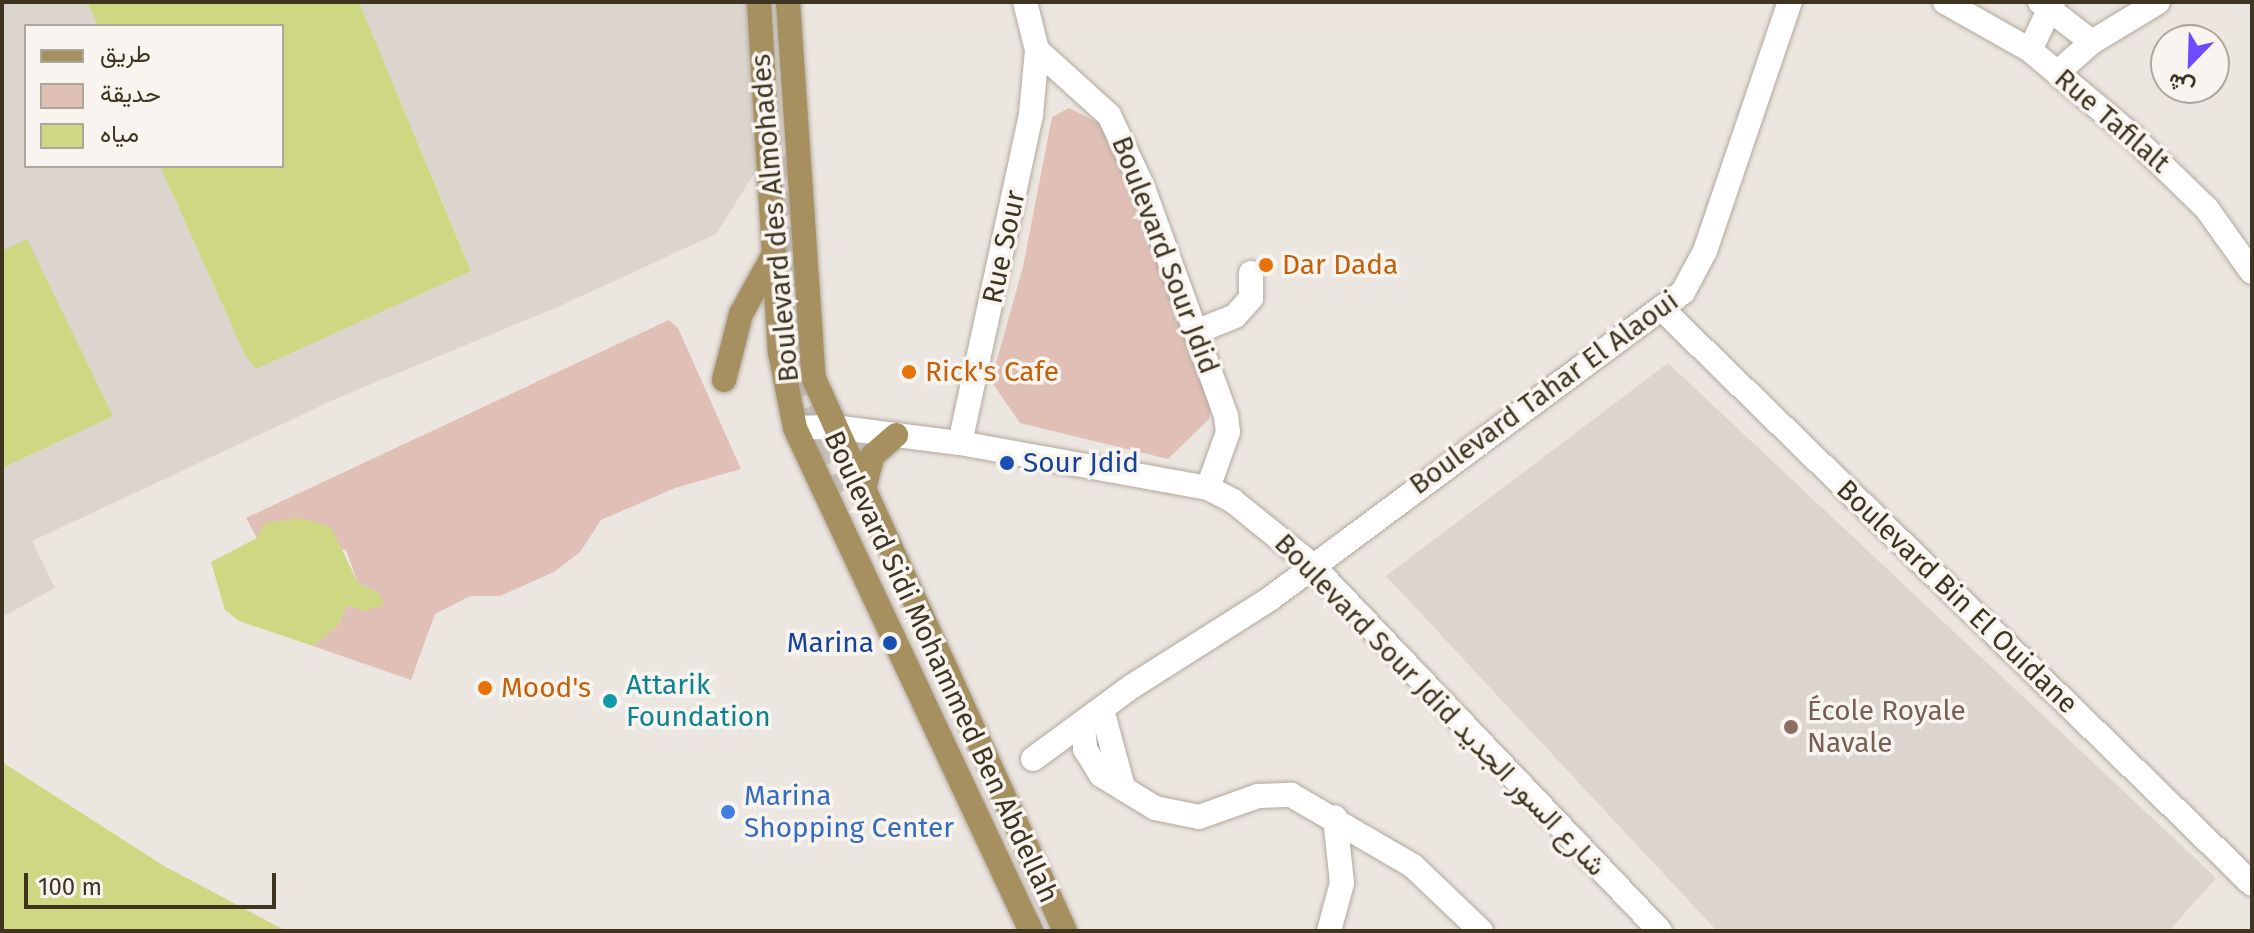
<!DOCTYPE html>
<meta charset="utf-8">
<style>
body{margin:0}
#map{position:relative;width:2254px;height:933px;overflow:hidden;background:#ece6e0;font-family:"Fira Sans",Vazirmatn,sans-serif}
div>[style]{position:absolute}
.built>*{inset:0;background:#dcd5ce}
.green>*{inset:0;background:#e0bfb6}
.water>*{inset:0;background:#ced782}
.pier>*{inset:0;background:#ece6e0}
.highway-tunnel>*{height:24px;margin-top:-12px;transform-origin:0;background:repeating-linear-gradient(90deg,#c9c2b9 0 24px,transparent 0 36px)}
.roads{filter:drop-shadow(0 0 2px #b1a99e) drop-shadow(0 0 2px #b1a99e)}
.minor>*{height:24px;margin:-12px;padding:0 12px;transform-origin:12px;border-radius:12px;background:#fff}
.major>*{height:24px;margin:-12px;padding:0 12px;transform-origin:12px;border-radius:12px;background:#a69060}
.dots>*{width:22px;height:22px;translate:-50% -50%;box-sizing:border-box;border:4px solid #f8f4f0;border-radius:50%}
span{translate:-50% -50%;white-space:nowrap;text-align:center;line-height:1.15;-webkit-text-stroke:7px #f8f4f0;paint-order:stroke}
.street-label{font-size:28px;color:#3e341f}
.food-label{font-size:28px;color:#c56008}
.left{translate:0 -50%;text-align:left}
.transit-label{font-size:28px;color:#164399}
.right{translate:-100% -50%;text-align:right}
.culture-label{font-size:28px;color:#0d838f}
.education-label{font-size:28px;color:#785e54}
.shop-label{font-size:28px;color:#366cbe}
.frame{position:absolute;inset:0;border:4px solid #3e341f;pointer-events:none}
.legend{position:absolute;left:24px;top:24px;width:260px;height:144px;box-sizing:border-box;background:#f8f4f0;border:2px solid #aea79c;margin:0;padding:10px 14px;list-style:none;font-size:24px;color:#3e341f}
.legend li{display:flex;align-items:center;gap:16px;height:40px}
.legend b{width:40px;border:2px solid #aea79c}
.north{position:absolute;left:2150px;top:24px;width:80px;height:80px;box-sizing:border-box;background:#f8f4f0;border:2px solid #aea79c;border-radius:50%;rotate:203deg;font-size:22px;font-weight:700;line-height:32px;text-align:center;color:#3e341f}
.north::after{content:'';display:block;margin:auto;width:28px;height:36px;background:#6d4bfe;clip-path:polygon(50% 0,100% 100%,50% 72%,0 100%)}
.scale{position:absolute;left:24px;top:873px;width:252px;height:36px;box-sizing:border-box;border:4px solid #3e341f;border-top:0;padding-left:10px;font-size:24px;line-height:28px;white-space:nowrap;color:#3e341f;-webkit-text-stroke:6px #f8f4f0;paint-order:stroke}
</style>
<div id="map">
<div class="built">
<i style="clip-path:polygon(2px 2px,87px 2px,98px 26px,26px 26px,26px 166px,160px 166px,245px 355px,471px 270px,359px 2px,748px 2px,759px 166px,716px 234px,560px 306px,340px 397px,32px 541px,55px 588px,2px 617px,2px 468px,112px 415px,27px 240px,2px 251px)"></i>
<i style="clip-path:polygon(1668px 363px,2216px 878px,2169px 931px,1717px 931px,1386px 576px)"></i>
</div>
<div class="green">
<i style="clip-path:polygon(1069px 108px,1107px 127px,1213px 397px,1209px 419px,1168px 459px,1020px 423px,991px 381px,1023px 267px,1052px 117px)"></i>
<i style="clip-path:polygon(669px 320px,678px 328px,741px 469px,675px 488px,601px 520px,580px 552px,554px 572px,500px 596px,470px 596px,435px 614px,411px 680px,313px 646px,339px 624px,347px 605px,380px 594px,358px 583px,346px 550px,257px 538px,246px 518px)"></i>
</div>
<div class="water">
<i style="clip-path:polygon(87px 2px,359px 2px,471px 271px,256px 369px,245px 355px,160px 166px,282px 166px,282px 26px,98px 26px)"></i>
<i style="clip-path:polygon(27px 239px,113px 416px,2px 468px,2px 251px)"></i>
<i style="clip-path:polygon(299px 518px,331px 527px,358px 583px,380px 594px,384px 605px,364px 611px,347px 605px,339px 624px,313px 646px,239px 621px,225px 610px,211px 562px,257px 538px,265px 523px)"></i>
<i style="clip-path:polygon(2px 728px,154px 818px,359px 931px,2px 931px)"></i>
</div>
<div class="pier">
<i style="clip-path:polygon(2px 728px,154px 818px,359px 931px,286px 931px,164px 866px,2px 762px)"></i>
</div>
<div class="highway-tunnel">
<i style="left:779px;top:156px;width:148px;rotate:84.9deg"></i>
<i style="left:792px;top:303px;width:76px;rotate:77.8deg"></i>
<i style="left:794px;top:374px;width:127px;rotate:69.3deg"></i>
</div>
<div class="roads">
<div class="minor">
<i style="left:1945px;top:2px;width:98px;rotate:29.5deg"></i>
<i style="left:2030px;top:50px;width:132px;rotate:40.1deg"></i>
<i style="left:2131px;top:135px;width:106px;rotate:44.2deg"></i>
<i style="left:2207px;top:209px;width:77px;rotate:54.5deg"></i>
<i style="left:2040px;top:2px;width:66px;rotate:37.6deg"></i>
<i style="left:1037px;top:50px;width:97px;rotate:42.1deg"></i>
<i style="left:1109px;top:115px;width:77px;rotate:64.8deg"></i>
<i style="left:1142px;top:185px;width:246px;rotate:70deg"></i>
<i style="left:1226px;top:416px;width:16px;rotate:83deg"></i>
<i style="left:1228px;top:432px;width:59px;rotate:109.7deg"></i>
<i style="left:2030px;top:50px;width:53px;rotate:-64.4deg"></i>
<i style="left:2057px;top:73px;width:47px;rotate:-41.5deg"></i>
<i style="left:2092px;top:42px;width:77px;rotate:-31.2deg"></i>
<i style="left:1663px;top:310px;width:822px;rotate:44.26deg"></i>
<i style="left:1198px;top:331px;width:40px;rotate:-22deg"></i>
<i style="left:1235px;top:316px;width:24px;rotate:-48deg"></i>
<i style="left:1251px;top:298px;width:25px;rotate:-90deg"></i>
<i style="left:795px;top:428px;width:38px;rotate:-2deg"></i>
<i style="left:833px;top:427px;width:128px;rotate:7.2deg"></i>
<i style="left:960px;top:443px;width:252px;rotate:10.3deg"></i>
<i style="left:1208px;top:488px;width:28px;rotate:27deg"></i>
<i style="left:1233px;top:501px;width:100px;rotate:38.9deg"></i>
<i style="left:1311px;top:564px;width:506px;rotate:46.44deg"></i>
<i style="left:960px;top:443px;width:337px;rotate:-77.8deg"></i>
<i style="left:1031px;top:114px;width:64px;rotate:-84.6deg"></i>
<i style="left:1037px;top:50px;width:49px;rotate:-104deg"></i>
<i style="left:1102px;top:710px;width:76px;rotate:74.7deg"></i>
<i style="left:1083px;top:724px;width:25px;rotate:85deg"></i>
<i style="left:1085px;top:749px;width:31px;rotate:58deg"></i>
<i style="left:1101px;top:775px;width:63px;rotate:31.4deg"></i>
<i style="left:1155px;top:808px;width:45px;rotate:11.6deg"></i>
<i style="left:1199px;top:817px;width:63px;rotate:-19.6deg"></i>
<i style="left:1258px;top:796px;width:33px;rotate:-2deg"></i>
<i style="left:1291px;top:795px;width:141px;rotate:30.2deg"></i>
<i style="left:1413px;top:866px;width:94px;rotate:43.7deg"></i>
<i style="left:1033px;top:759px;width:122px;rotate:-36.3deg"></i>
<i style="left:1131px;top:687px;width:166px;rotate:-32.4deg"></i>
<i style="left:1271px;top:598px;width:513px;rotate:-36.6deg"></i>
<i style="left:1683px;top:292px;width:47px;rotate:-61.8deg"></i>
<i style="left:1705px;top:251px;width:263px;rotate:-71.2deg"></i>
<i style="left:1329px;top:931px;width:50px;rotate:-74.8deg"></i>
<i style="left:1342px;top:883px;width:66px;rotate:-96.1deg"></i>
</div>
<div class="major">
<i style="left:759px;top:2px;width:351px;rotate:86.6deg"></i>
<i style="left:780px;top:352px;width:77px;rotate:78.8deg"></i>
<i style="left:795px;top:428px;width:556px;rotate:64.86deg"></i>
<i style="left:788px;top:2px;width:378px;rotate:86.1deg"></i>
<i style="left:814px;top:379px;width:606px;rotate:65.55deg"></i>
<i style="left:724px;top:380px;width:68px;rotate:-75.6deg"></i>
<i style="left:741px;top:314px;width:66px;rotate:-61.1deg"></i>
<i style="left:863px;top:493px;width:38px;rotate:-76deg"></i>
<i style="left:872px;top:456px;width:32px;rotate:-41deg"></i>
</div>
</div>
<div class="dots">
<i style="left:1266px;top:265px;background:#e8710a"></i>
<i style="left:909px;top:372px;background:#e8710a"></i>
<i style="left:1007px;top:463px;background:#1a4fb4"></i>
<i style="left:890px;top:643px;background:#1a4fb4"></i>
<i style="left:485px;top:688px;background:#e8710a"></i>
<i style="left:610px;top:701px;background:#0f9aa8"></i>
<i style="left:1791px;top:727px;background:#8d6e63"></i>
<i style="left:728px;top:812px;background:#3f7fe0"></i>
</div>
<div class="street-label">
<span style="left:2112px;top:121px;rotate:41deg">Rue Tafilalt</span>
<span style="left:775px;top:218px;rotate:-95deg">Boulevard des Almohades</span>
<span style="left:1004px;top:247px;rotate:-78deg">Rue Sour</span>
<span style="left:1165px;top:255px;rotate:69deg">Boulevard Sour Jdid</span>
<span style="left:1544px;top:393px;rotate:-36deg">Boulevard Tahar El Alaoui</span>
<span style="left:1957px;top:597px;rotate:44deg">Boulevard Bin El Ouidane</span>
<span style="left:941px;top:667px;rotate:65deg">Boulevard Sidi Mohammed Ben Abdellah</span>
<span style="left:1440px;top:705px;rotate:46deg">Boulevard Sour Jdid شارع السور الجديد</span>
</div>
<div class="food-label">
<span class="left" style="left:1282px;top:265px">Dar Dada</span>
<span class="left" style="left:925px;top:372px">Rick's Cafe</span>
<span class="left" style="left:501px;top:688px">Mood's</span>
</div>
<div class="transit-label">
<span class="left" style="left:1023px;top:463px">Sour Jdid</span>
<span class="right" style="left:874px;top:643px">Marina</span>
</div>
<div class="culture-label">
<span class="left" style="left:626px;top:701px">Attarik<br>Foundation</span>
</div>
<div class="education-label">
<span class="left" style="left:1807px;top:727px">École Royale<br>Navale</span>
</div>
<div class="shop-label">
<span class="left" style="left:744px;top:812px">Marina<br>Shopping Center</span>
</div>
<div class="frame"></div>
<ul class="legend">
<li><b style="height:10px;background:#a69060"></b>طريق</li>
<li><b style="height:22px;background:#e0bfb6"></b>حديقة</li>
<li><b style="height:22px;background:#ced782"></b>مياه</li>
</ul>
<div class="north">ش</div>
<div class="scale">100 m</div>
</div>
